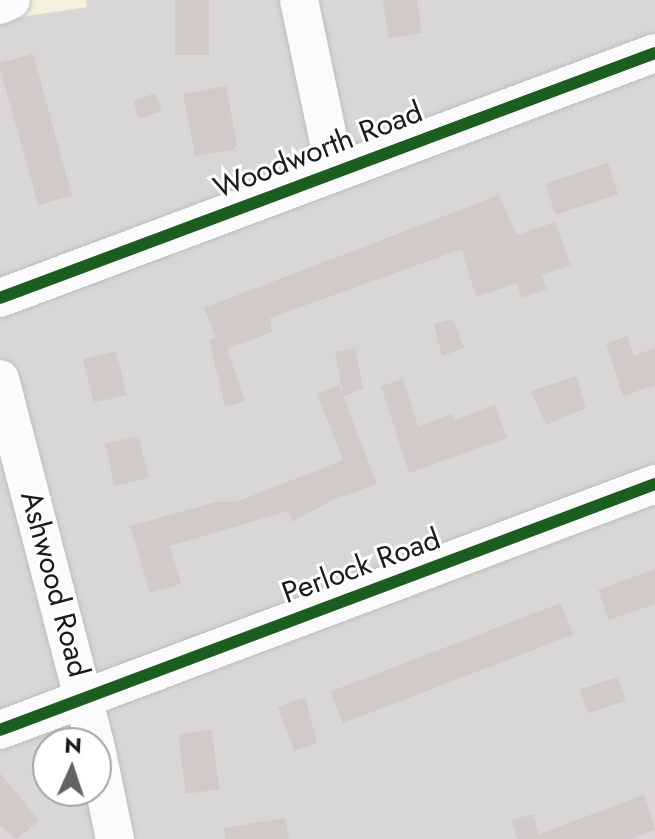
<!DOCTYPE html>
<style>
body{margin:0}
#map{position:relative;width:655px;height:839px;overflow:hidden;background:#e9e7e4;font-family:Jost,sans-serif}
div>[style]{position:absolute}
.residential>*{inset:0;background:#d8d7d5}
.education>*{inset:0;background:#f3f0de}
.building>*{inset:0;background:#cecbc9;transform-origin:0 0}
.roads{filter:drop-shadow(0 0 2px #bfbebc) drop-shadow(0 0 2px #bfbebc)}
.minor>*{height:38px;margin:-19px;padding:0 19px;transform-origin:19px;border-radius:19px;background:#fcfbfb}
.cycleway>*{height:12px;margin:-6px;padding:0 6px;transform-origin:6px;border-radius:6px;background:#1b5e20}
span{translate:-50% -50%;white-space:nowrap;text-align:center;line-height:1.15;-webkit-text-stroke:6px #fff;paint-order:stroke}
.street-label{font-size:30px;color:#1b1b1b}
.north{position:absolute;left:32px;top:727px;width:80px;height:80px;box-sizing:border-box;background:#fff;border:2px solid #a4a4a4;border-radius:50%;rotate:3deg;font-size:22px;font-weight:700;line-height:32px;text-align:center;color:#1b1b1b}
.north::after{content:'';display:block;margin:auto;width:28px;height:36px;background:#636261;clip-path:polygon(50% 0,100% 100%,50% 72%,0 100%)}
</style>
<div id="map">
<div class="residential">
<i style="clip-path:polygon(evenodd,86px 0,655px 0,655px 839px,0 839px,0 20px,87px 7px,86px 0,48px 743px,96px 743px,96px 791px,48px 791px,48px 743px)"></i>
</div>
<div class="education">
<i style="clip-path:polygon(0 0,86px 0,87px 7px,0 20px)"></i>
</div>
<div class="building">
<i style="left:175px;top:0;width:34px;height:55px"></i>
<i style="clip-path:polygon(383px 0,417px 0,422px 33px,388px 38px)"></i>
<i style="clip-path:polygon(33px 54px,72px 196px,38px 205px,0 68px,0 63px)"></i>
<i style="clip-path:polygon(226px 86px,237px 145px,233px 150px,195px 156px,183px 94px)"></i>
<i style="left:156px;top:93px;width:19px;height:24px;rotate:72deg"></i>
<i style="left:608px;top:163px;width:33px;height:66px;rotate:72deg"></i>
<i style="clip-path:polygon(499px 195px,517px 235px,555px 222px,571px 265px,542px 275px,547px 289px,521px 298px,517px 283px,476px 297px,462px 249px,270px 318px,272px 332px,227px 349px,245px 401px,225px 407px,209px 340px,216px 338px,204px 308px)"></i>
<i style="clip-path:polygon(453px 319px,464px 348px,442px 356px,434px 324px)"></i>
<i style="clip-path:polygon(627px 336px,634px 356px,655px 348px,655px 385px,623px 396px,606px 344px)"></i>
<i style="clip-path:polygon(356px 348px,363px 389px,343px 396px,377px 484px,333px 500px,292px 522px,288px 511px,170px 546px,181px 584px,150px 593px,130px 526px,216px 502px,236px 502px,343px 460px,317px 393px,339px 385px,343px 396px,335px 352px)"></i>
<i style="left:116px;top:351px;width:45px;height:34px;rotate:76deg"></i>
<i style="clip-path:polygon(576px 376px,586px 408px,546px 425px,531px 391px)"></i>
<i style="clip-path:polygon(403px 379px,418px 426px,452px 414px,454px 420px,495px 405px,507px 438px,409px 473px,381px 386px)"></i>
<i style="left:139px;top:436px;width:43px;height:35px;rotate:77deg"></i>
<i style="clip-path:polygon(655px 569px,655px 604px,609px 620px,598px 590px)"></i>
<i style="left:561px;top:603px;width:34px;height:247px;rotate:69deg"></i>
<i style="left:618px;top:677px;width:25px;height:40px;rotate:72deg"></i>
<i style="clip-path:polygon(305px 697px,317px 743px,294px 751px,278px 707px)"></i>
<i style="left:212px;top:730px;width:60px;height:34px;rotate:83deg"></i>
<i style="clip-path:polygon(0 773px,39px 821px,17px 839px,0 826px)"></i>
<i style="clip-path:polygon(644px 795px,655px 830px,629px 839px,517px 839px,511px 820px,533px 814px,539px 834px)"></i>
<i style="clip-path:polygon(285px 818px,289px 839px,225px 839px,224px 828px)"></i>
</div>
<div class="roads">
<div class="minor">
<i style="left:299px;top:0;width:175px;rotate:78.1deg"></i>
<i style="left:0;top:5px;width:12px;rotate:-24deg"></i>
<i style="left:0;top:298px;width:699px;rotate:-20.51deg"></i>
<i style="left:0;top:379px;width:376px;rotate:75.4deg"></i>
<i style="left:0;top:730px;width:700px;rotate:-20.58deg"></i>
<i style="left:96px;top:748px;width:93px;rotate:78.2deg"></i>
</div>
</div>
<div class="cycleway">
<i style="left:0;top:298px;width:699px;rotate:-20.51deg"></i>
<i style="left:0;top:730px;width:700px;rotate:-20.58deg"></i>
</div>
<div class="street-label">
<span style="left:318px;top:150px;rotate:-21deg">Woodworth Road</span>
<span style="left:361px;top:566px;rotate:-20deg">Perlock Road</span>
<span style="left:55px;top:584px;rotate:75deg">Ashwood Road</span>
</div>
<div class="north">N</div>
</div>
